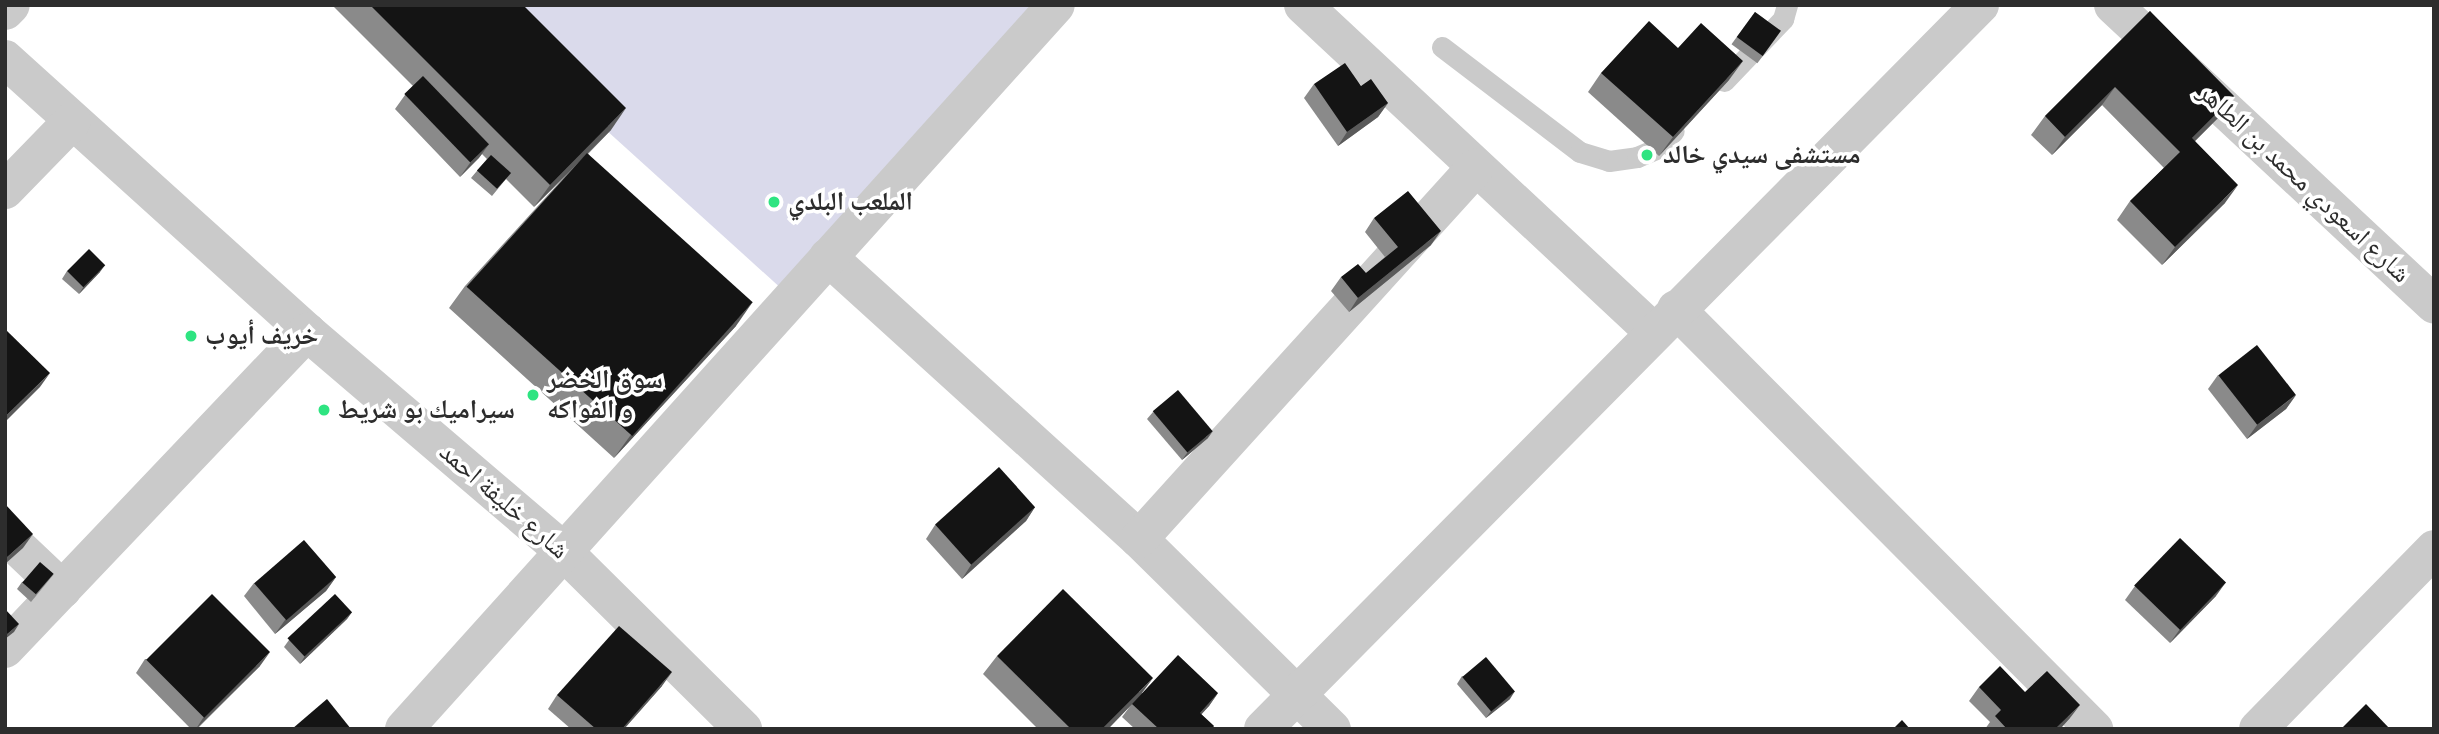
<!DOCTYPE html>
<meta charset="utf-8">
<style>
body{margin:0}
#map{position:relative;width:2439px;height:734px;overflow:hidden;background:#fff;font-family:Cabin,"Noto Naskh Arabic",sans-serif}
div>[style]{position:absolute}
.green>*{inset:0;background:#dadaeb}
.service>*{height:21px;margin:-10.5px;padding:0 10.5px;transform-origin:10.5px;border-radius:10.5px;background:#cacaca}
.minor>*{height:38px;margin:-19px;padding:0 19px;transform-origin:19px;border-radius:19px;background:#cacaca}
.wall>*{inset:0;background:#8a8a8a;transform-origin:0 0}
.shaded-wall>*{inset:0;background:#5a5a5a}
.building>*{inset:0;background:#141414;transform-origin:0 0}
.dots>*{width:19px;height:19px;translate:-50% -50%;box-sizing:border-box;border:4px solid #fff;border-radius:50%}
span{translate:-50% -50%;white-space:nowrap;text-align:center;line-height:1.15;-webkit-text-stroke:7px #fff;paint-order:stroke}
.poi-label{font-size:26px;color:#2d2d2d;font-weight:700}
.left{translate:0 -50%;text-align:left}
.street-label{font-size:26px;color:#2d2d2d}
.frame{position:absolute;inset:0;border:7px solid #2d2d2d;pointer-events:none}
</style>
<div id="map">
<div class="green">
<i style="clip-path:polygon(468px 5px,1035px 5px,784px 291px)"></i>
</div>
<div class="service">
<i style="left:1442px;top:47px;width:173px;rotate:37.3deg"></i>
<i style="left:1580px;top:152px;width:30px;rotate:17deg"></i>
<i style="left:1609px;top:161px;width:28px;rotate:-8deg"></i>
<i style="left:1637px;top:157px;width:23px;rotate:-23deg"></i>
<i style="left:1658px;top:148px;width:23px;rotate:-47deg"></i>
<i style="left:1724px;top:81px;width:86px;rotate:-46.4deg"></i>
<i style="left:1783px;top:19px;width:15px;rotate:-74deg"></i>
</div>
<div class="minor">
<i style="left:1303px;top:5px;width:478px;rotate:43deg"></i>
<i style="left:2113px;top:5px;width:439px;rotate:43deg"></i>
<i style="left:5px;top:11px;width:8px;rotate:-45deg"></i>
<i style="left:5px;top:59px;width:407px;rotate:42.1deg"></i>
<i style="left:307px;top:332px;width:335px;rotate:40.5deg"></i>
<i style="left:562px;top:550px;width:255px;rotate:44.7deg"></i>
<i style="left:5px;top:190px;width:96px;rotate:-45.8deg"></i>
<i style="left:828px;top:257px;width:420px;rotate:42.2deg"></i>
<i style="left:1139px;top:539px;width:271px;rotate:44.6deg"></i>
<i style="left:1676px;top:309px;width:593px;rotate:45.14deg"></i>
<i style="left:5px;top:535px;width:79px;rotate:43.5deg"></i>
<i style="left:1139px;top:539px;width:501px;rotate:-47.83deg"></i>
<i style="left:5px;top:649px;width:438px;rotate:-46.4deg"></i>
<i style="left:404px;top:729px;width:974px;rotate:-48deg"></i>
<i style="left:1263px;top:729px;width:1019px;rotate:-45.28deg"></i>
<i style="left:2258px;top:729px;width:252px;rotate:-45.6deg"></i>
</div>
<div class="wall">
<i style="clip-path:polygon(332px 5px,523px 5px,611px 130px,588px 154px,736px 326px,614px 458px,449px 308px,465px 286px,567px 174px,534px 207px,506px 179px,492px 196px,471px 178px,487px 159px,482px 154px,460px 177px,395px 109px,405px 95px,413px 86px)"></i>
<i style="clip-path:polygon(2150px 11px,2221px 115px,2195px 141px,2225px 203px,2162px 265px,2117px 220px,2130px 201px,2164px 168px,2102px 105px,2052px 155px,2031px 135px,2045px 116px)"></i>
<i style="left:1755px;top:12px;width:32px;height:40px;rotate:36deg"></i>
<i style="clip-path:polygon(1678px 48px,1729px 80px,1659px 156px,1588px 92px,1601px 73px)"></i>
<i style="clip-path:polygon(1314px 84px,1361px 86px,1388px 103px,1378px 117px,1338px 146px,1304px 98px)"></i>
<i style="clip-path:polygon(1374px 218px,1431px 245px,1349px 312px,1331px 291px,1341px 277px,1366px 273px,1385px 257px,1365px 232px)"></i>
<i style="clip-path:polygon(67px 271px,100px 272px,79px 294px,62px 279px)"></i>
<i style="clip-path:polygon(2218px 375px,2296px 395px,2286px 409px,2247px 439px,2208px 389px)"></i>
<i style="clip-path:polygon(1153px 412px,1208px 438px,1182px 460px,1147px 419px)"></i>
<i style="clip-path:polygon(1035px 507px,1026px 521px,962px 579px,926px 539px,935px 525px)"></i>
<i style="clip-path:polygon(54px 574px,31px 602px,17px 589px,22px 582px)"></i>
<i style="clip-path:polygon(336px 577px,326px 591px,275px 634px,244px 596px,254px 583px)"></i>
<i style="clip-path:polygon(2135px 586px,2216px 596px,2170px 643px,2125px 600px)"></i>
<i style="clip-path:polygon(352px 612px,347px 619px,300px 664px,284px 647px,289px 640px)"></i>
<i style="clip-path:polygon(997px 656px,1142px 693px,1218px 693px,1209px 706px,1201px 714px,1214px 726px,1212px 729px,1135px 729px,1122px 717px,1131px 705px,1108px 729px,1038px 729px,983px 674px)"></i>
<i style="clip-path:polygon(145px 659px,260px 666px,197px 729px,191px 729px,136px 673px)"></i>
<i style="clip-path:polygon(1462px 676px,1510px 699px,1486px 718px,1457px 684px)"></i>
<i style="clip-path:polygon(662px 686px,624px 729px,571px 729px,548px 709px,557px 695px)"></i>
<i style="clip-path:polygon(1979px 687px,2025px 692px,2070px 718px,2060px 729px,1985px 729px,1990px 722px,1969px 701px)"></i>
</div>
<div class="shaded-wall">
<i style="clip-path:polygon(1743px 61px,1729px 80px,1659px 156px,1673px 137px)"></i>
<i style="clip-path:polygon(2115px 87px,2102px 105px,2052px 155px,2065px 137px)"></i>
<i style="clip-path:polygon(2234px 96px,2221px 115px,2179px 157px,2192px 138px)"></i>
<i style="clip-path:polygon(1388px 103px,1378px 117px,1338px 146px,1347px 132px)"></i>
<i style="clip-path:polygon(626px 108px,611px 130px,534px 207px,550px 185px)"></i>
<i style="clip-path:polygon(489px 144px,479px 158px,460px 177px,470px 163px)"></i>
<i style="clip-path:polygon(2238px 185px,2225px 203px,2162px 265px,2175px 247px)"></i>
<i style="clip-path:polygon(1441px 231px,1431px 245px,1349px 312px,1358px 298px)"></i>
<i style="clip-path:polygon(105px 265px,100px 272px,79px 294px,84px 286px)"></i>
<i style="clip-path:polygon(752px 303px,736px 326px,614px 458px,630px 436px)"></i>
<i style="clip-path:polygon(50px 373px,40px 387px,5px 422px,5px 417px)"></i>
<i style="clip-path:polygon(2296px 395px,2286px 409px,2247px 439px,2257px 425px)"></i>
<i style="clip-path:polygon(1213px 431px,1208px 438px,1182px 460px,1187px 453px)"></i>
<i style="clip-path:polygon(1035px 507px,1026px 521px,962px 579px,971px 565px)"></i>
<i style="clip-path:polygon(33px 534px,23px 548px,5px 564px,5px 559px)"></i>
<i style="clip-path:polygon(336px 577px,326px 591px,275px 634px,285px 620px)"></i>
<i style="clip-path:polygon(2226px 582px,2216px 596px,2170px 643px,2180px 629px)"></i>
<i style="clip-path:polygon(352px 612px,347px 619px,300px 664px,305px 656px)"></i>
<i style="clip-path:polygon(19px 624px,14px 632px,5px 639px,5px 636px)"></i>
<i style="clip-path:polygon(270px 652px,260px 666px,196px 729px,203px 718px)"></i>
<i style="clip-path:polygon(672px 672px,662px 686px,624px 729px,622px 729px)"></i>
<i style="clip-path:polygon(1153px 678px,1139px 697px,1108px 729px,1102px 729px)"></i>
<i style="clip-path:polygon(1515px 691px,1510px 699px,1486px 718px,1491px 711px)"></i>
<i style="clip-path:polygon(1218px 693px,1209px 706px,1190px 727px,1200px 713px)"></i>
<i style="clip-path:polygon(2080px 705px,2070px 718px,2060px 729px,2055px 729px)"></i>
</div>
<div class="building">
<i style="clip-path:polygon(370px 5px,523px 5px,626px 108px,550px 185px)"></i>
<i style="clip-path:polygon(2150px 11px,2234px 96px,2192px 138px,2238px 185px,2175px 247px,2130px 201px,2180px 152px,2115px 87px,2065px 137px,2045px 116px)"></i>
<i style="left:1755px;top:12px;width:32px;height:31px;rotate:36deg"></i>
<i style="clip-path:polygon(1649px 21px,1678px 48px,1701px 23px,1743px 61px,1673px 137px,1601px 73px)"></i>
<i style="clip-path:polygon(1345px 63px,1361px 86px,1371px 79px,1388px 103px,1347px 132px,1314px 84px)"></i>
<i style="left:423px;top:76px;width:95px;height:26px;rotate:46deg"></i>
<i style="left:587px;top:153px;width:223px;height:180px;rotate:42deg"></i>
<i style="left:491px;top:155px;width:27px;height:21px;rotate:42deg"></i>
<i style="clip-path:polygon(1408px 191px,1441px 231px,1358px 298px,1341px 277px,1358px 264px,1366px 273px,1398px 247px,1374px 218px)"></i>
<i style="left:89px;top:249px;width:23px;height:31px;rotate:45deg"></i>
<i style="clip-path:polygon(5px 329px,50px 373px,5px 417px)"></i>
<i style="left:2257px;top:345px;width:63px;height:49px;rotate:52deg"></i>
<i style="left:1178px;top:390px;width:54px;height:33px;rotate:50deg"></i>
<i style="left:999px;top:467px;width:54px;height:86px;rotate:48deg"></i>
<i style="clip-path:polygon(5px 504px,33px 534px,5px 559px)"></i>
<i style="left:2180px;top:538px;width:64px;height:66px;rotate:44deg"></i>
<i style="left:304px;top:540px;width:49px;height:66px;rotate:49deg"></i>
<i style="left:40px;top:562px;width:18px;height:27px;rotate:41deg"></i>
<i style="clip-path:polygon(1063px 589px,1153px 678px,1102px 729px,1071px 729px,997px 656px)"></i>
<i style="left:212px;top:594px;width:82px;height:93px;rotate:45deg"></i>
<i style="left:335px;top:594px;width:25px;height:65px;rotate:47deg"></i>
<i style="clip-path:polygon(5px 609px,19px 624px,5px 636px)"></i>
<i style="clip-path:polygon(619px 626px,672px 672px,622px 729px,596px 729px,557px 695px)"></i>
<i style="clip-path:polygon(1178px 655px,1218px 693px,1200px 713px,1214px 726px,1211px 729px,1159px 729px,1132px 704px)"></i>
<i style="left:1486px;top:657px;width:45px;height:31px;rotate:50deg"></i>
<i style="clip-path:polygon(2000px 666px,2025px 692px,2047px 671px,2080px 705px,2055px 729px,2007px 729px,1995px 716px,2001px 710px,1979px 687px)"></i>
<i style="clip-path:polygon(327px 699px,351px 729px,292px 729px)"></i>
<i style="clip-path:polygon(2366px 704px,2390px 729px,2341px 729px)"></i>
<i style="clip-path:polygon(1902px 720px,1910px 729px,1893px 729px)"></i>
</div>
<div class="dots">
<i style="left:1647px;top:155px;background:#2ee481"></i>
<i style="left:774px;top:202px;background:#2ee481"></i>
<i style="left:191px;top:336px;background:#2ee481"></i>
<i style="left:533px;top:395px;background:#2ee481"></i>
<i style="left:324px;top:410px;background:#2ee481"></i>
</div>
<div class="poi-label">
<span class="left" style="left:1663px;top:155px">مستشفى سيدي خالد</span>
<span class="left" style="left:788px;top:202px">الملعب البلدي</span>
<span class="left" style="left:205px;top:336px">خريف أيوب</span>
<span class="left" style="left:547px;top:395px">سوق الخضر<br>و الفواكه</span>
<span class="left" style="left:338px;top:410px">سيراميك بو شريط</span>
</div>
<div class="street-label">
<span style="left:2304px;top:183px;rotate:43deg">شارع اسعودي محمد بن الطاهر</span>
<span style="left:504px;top:501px;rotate:41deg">شارع خليفة احمد</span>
</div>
<div class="frame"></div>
</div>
